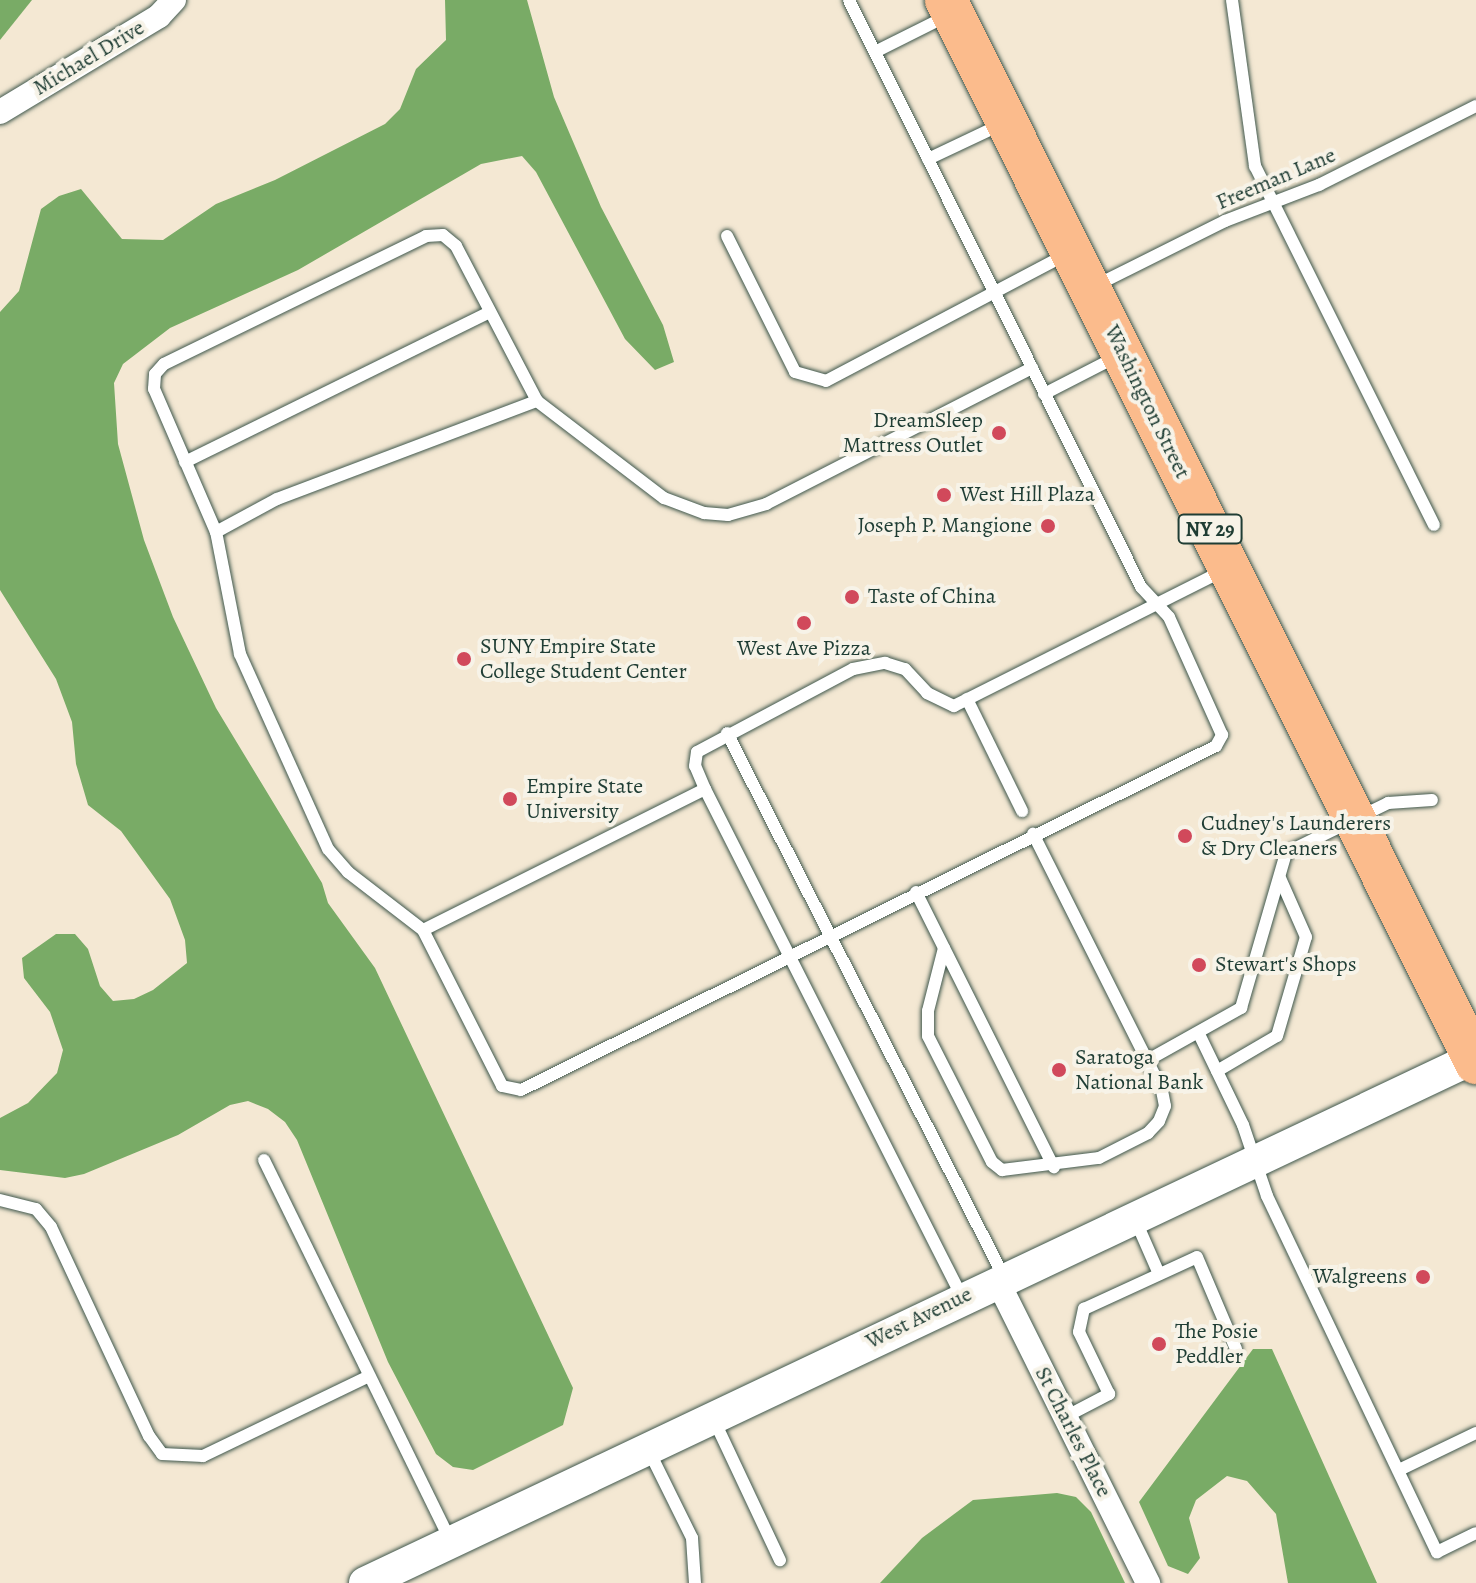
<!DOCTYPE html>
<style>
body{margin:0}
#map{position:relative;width:1476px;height:1583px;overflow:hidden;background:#f4e8d3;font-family:Alegreya,serif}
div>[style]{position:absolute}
.forest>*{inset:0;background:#79ab66}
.roads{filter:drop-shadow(0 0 2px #3f574c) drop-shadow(0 0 2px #3f574c)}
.service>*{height:12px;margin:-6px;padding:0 6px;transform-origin:6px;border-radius:6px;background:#fff}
.minor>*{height:24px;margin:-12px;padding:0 12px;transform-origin:12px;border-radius:12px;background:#fff}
.tertiary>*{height:32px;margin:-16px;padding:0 16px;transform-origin:16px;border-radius:16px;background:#fff}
.trunk>*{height:42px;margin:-21px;padding:0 21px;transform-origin:21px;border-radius:21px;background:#fbbb8c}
.dots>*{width:22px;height:22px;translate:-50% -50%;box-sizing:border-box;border:4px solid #f7f3e8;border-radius:50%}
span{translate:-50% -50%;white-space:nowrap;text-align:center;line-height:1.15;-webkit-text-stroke:8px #f7f3e8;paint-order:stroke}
.shield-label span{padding:2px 6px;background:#f7f3e8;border:2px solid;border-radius:6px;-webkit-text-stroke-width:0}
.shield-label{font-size:20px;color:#1f3d34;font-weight:700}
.street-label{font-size:22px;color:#1f3d34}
.poi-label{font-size:22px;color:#1f3d34}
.right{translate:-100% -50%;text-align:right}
.left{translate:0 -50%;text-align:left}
</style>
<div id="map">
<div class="forest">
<i style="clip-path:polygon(0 0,32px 0,0 40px)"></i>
<i style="clip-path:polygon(445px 0,527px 0,554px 97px,601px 207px,663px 325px,674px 362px,655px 370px,625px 339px,536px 172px,522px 156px,481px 164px,298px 270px,170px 328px,123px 364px,114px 383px,118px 444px,144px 540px,173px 617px,216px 708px,322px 883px,328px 903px,375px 968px,573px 1388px,563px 1425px,473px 1470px,453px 1467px,436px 1454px,388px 1362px,297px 1140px,285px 1122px,268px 1109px,248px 1101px,230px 1105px,178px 1135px,84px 1174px,65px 1178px,0 1170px,0 1118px,28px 1103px,57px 1073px,63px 1050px,50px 1012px,24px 978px,22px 958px,56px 934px,75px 934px,88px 949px,100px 986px,113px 1001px,134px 999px,153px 990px,187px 963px,185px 940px,170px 899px,121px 831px,88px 805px,76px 764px,72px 722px,56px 679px,0 590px,0 312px,19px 291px,41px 209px,59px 196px,81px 189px,122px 239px,163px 240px,216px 204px,275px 180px,385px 124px,400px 109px,416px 69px,446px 40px)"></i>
<i style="clip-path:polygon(1253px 1349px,1272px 1349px,1377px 1583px,1288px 1583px,1276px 1514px,1247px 1481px,1227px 1476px,1196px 1500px,1189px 1518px,1200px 1558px,1188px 1574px,1168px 1566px,1139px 1502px)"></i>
<i style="clip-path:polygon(1057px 1493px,1076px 1497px,1091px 1512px,1125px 1583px,880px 1583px,922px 1538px,973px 1500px)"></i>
</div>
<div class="roads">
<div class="service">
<i style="left:1232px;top:0;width:168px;rotate:82.1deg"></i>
<i style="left:1255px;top:166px;width:401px;rotate:63.5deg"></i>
<i style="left:875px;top:52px;width:80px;rotate:-26.6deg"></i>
<i style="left:928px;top:159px;width:80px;rotate:-25.3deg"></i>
<i style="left:727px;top:236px;width:152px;rotate:63.4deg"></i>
<i style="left:795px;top:372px;width:32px;rotate:16deg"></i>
<i style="left:826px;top:381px;width:270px;rotate:-27.8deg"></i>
<i style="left:1097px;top:285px;width:143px;rotate:-26.6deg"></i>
<i style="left:1225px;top:221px;width:101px;rotate:-21deg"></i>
<i style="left:1319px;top:185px;width:176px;rotate:-26.7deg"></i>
<i style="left:1044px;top:394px;width:81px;rotate:-27.2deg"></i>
<i style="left:185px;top:462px;width:338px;rotate:-26.2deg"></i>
<i style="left:216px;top:532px;width:69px;rotate:-28.4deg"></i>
<i style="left:277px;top:499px;width:278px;rotate:-20.7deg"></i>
<i style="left:967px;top:699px;width:125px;rotate:63.8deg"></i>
<i style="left:727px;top:733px;width:610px;rotate:63.02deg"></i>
<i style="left:705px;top:789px;width:315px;rotate:153.4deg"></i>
<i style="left:423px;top:930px;width:175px;rotate:63.1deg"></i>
<i style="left:502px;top:1086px;width:19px;rotate:12deg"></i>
<i style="left:521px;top:1090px;width:775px;rotate:-26.33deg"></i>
<i style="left:1216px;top:746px;width:13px;rotate:-61deg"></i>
<i style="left:1222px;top:735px;width:129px;rotate:-114.2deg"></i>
<i style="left:1169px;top:617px;width:41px;rotate:-133deg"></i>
<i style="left:1141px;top:587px;width:656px;rotate:-116.45deg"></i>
<i style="left:916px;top:892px;width:308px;rotate:63.4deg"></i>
<i style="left:423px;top:930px;width:95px;rotate:-142.3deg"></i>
<i style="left:348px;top:872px;width:30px;rotate:-131deg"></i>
<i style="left:328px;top:849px;width:214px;rotate:-114.3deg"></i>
<i style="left:240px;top:654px;width:124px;rotate:-101.1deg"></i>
<i style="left:216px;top:532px;width:156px;rotate:-113.4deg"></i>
<i style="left:154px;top:389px;width:15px;rotate:-86deg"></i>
<i style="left:155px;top:374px;width:13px;rotate:-48deg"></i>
<i style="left:164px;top:364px;width:292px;rotate:-26deg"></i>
<i style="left:426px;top:236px;width:17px;rotate:-3deg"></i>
<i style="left:443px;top:235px;width:17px;rotate:40deg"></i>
<i style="left:456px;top:246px;width:175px;rotate:62.4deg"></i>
<i style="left:537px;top:401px;width:160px;rotate:37.4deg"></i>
<i style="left:664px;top:498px;width:43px;rotate:20.6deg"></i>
<i style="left:704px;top:513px;width:24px;rotate:5deg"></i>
<i style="left:728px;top:515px;width:40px;rotate:-16deg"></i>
<i style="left:766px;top:504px;width:299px;rotate:-27.1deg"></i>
<i style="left:944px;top:948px;width:65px;rotate:104.3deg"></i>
<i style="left:928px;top:1011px;width:25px;rotate:90deg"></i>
<i style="left:928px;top:1036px;width:141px;rotate:63.1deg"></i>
<i style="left:992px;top:1162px;width:13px;rotate:39deg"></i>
<i style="left:1002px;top:1170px;width:98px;rotate:-7.1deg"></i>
<i style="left:1099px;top:1158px;width:55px;rotate:-27deg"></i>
<i style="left:1148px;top:1133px;width:16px;rotate:-47deg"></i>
<i style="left:1159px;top:1121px;width:16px;rotate:-68deg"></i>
<i style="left:1165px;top:1106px;width:16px;rotate:-101deg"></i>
<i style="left:1162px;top:1090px;width:287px;rotate:-116.7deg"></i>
<i style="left:1199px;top:1034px;width:101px;rotate:64.2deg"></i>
<i style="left:1243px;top:1125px;width:75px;rotate:71.3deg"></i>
<i style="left:1267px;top:1196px;width:395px;rotate:64.5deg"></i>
<i style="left:1437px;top:1552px;width:43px;rotate:-26deg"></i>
<i style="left:1148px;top:1060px;width:107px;rotate:-29.2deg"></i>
<i style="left:1241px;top:1008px;width:161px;rotate:-73.8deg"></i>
<i style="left:1286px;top:853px;width:114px;rotate:-26.1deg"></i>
<i style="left:1388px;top:803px;width:44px;rotate:-3.9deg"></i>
<i style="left:1217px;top:1071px;width:69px;rotate:-30.3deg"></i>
<i style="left:1277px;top:1036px;width:103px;rotate:-73.7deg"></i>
<i style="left:1306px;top:937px;width:64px;rotate:-113.8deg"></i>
<i style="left:264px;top:1160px;width:425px;rotate:63.9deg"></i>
<i style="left:0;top:1200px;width:37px;rotate:14deg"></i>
<i style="left:36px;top:1209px;width:23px;rotate:50deg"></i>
<i style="left:51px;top:1227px;width:231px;rotate:64.9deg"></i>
<i style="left:149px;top:1436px;width:22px;rotate:54deg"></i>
<i style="left:162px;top:1454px;width:41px;rotate:2.8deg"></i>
<i style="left:203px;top:1456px;width:184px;rotate:-25.7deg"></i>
<i style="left:1135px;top:1219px;width:60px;rotate:66.4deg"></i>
<i style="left:962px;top:1297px;width:569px;rotate:-116.84deg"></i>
<i style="left:705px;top:789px;width:25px;rotate:-113deg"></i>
<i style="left:695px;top:766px;width:14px;rotate:-82deg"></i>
<i style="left:697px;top:752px;width:177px;rotate:-28deg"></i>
<i style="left:853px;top:669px;width:33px;rotate:-11deg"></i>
<i style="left:885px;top:663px;width:21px;rotate:17deg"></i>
<i style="left:905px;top:669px;width:33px;rotate:47deg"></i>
<i style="left:927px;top:693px;width:30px;rotate:26deg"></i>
<i style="left:954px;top:706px;width:302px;rotate:-26.7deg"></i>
<i style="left:1065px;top:1417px;width:50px;rotate:-27.6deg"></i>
<i style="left:1109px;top:1394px;width:69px;rotate:-115.8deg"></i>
<i style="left:1079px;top:1332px;width:24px;rotate:-78deg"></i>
<i style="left:1084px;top:1309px;width:124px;rotate:-24.7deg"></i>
<i style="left:1197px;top:1257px;width:100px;rotate:67deg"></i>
<i style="left:714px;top:1420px;width:155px;rotate:64.8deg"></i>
<i style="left:649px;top:1451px;width:97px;rotate:63.7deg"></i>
<i style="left:692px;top:1538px;width:45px;rotate:86.2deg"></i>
<i style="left:1399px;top:1470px;width:85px;rotate:-25.7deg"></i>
</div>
<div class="minor">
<i style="left:0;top:112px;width:186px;rotate:-31.1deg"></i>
<i style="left:159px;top:16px;width:22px;rotate:-47deg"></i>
<i style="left:997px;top:1280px;width:339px;rotate:63.5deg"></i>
</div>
<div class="tertiary">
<i style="left:365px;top:1583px;width:1229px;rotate:-25.34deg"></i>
</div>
<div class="trunk">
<i style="left:946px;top:0;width:1188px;rotate:63.5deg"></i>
</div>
</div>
<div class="dots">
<i style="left:999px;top:433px;background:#d1495b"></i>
<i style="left:944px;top:495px;background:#d1495b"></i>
<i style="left:1048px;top:526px;background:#d1495b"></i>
<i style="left:852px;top:597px;background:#d1495b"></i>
<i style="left:804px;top:623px;background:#d1495b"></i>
<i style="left:464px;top:659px;background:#d1495b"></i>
<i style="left:510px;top:799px;background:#d1495b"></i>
<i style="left:1185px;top:836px;background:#d1495b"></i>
<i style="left:1199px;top:965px;background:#d1495b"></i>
<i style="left:1059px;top:1070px;background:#d1495b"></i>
<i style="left:1423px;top:1277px;background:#d1495b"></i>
<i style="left:1159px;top:1344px;background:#d1495b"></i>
</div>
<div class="shield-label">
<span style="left:1210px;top:529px">NY 29</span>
</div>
<div class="street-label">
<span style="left:89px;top:58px;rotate:-31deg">Michael Drive</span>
<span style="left:1276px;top:179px;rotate:-23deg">Freeman Lane</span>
<span style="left:1147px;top:402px;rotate:64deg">Washington Street</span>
<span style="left:919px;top:1318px;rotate:-26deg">West Avenue</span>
<span style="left:1073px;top:1432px;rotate:63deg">St Charles Place</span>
</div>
<div class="poi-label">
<span class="right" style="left:983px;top:433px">DreamSleep<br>Mattress Outlet</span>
<span class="left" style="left:960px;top:495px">West Hill Plaza</span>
<span class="right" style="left:1032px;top:526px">Joseph P. Mangione</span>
<span class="left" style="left:868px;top:597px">Taste of China</span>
<span class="left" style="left:480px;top:659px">SUNY Empire State<br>College Student Center</span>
<span style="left:804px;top:649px">West Ave Pizza</span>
<span class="left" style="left:526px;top:799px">Empire State<br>University</span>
<span class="left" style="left:1201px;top:836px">Cudney's Launderers<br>&amp; Dry Cleaners</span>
<span class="left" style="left:1215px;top:965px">Stewart's Shops</span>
<span class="left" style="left:1075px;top:1070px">Saratoga<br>National Bank</span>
<span class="right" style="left:1407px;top:1277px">Walgreens</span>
<span class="left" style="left:1175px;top:1344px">The Posie<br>Peddler</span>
</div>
</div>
